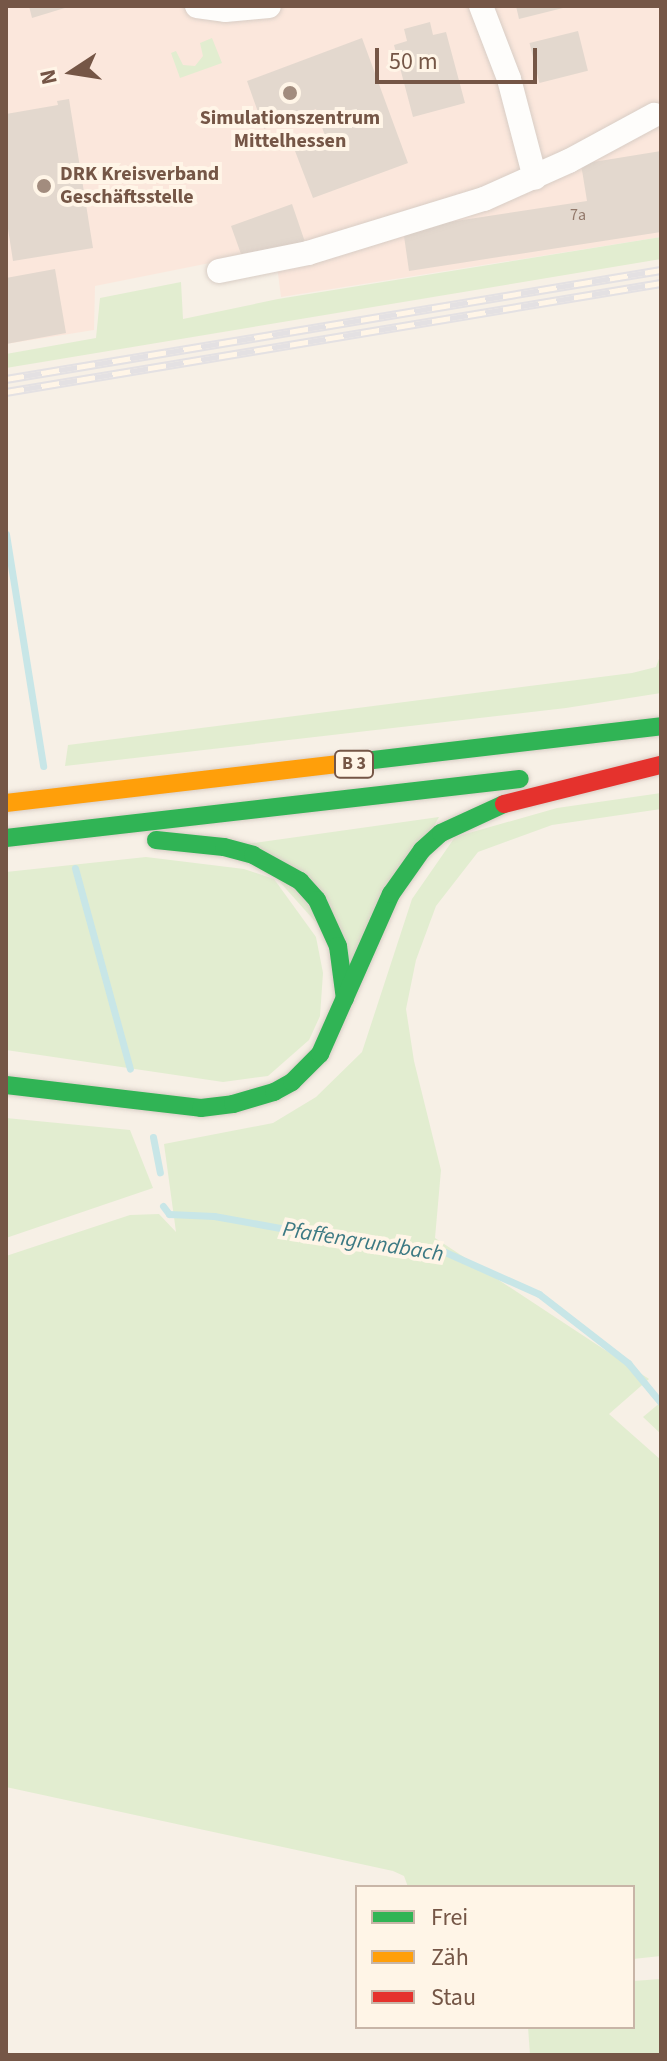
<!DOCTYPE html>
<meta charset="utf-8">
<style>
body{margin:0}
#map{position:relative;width:667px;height:2061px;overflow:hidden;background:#f7f0e6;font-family:"Source Sans 3",sans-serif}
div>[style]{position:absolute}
.commercial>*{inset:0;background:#fbe7dc}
.green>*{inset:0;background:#e2edd0}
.stream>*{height:7px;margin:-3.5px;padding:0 3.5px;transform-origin:3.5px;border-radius:3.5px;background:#c8e6e7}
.building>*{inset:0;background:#e3d8ce;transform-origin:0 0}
.roads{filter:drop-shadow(0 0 2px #d8cdc5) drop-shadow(0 0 2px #d8cdc5)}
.street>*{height:24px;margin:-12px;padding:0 12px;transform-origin:12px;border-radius:12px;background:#fefdfb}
.fast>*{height:18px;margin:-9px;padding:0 9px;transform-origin:9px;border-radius:9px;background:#30b455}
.slow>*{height:18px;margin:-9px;padding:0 9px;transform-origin:9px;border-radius:9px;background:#ff9f0a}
.jam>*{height:18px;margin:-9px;padding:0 9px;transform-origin:9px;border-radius:9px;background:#e5322d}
.rail>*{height:9px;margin-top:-4.5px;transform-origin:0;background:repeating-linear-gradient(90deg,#fff5e7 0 18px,#e4e1e3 0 36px);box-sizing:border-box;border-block:2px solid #e4e1e3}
.dots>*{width:22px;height:22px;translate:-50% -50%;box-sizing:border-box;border:4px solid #fff5e7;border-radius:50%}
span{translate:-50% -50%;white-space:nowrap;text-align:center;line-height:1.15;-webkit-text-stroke:8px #fff5e7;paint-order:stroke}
.number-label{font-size:16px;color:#92786a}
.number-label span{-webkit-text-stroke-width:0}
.shield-label span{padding:2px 6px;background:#fff5e7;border:2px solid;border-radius:6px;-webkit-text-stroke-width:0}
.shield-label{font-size:18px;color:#755646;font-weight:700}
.poi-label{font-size:20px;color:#755646;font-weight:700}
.left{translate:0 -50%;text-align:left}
.water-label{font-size:22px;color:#3c7983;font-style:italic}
.frame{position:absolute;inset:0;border:8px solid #755646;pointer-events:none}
.legend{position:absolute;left:355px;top:1885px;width:280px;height:144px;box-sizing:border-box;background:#fff5e7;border:2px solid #c8b5a7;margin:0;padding:10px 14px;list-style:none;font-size:24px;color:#755646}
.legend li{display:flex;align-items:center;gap:16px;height:40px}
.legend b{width:40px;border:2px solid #c8b5a7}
.north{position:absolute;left:32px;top:32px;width:80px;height:80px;-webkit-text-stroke:6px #fff5e7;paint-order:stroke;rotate:258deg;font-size:22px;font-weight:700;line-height:32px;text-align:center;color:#755646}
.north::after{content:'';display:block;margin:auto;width:28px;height:36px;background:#755646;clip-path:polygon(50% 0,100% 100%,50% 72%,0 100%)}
.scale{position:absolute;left:375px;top:48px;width:162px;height:36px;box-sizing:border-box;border:4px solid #755646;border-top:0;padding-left:10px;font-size:24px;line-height:28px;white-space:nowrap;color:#755646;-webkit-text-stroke:6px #fff5e7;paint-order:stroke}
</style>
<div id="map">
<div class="commercial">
<i style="clip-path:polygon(6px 6px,661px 6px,661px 237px,281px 297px,275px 250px,95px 286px,94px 330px,6px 344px)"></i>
</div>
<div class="green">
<i style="clip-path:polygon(212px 38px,222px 63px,180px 78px,171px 53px,176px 51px,183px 65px,195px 66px,203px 56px,200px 43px)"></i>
<i style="clip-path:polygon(661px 237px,661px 259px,6px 368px,6px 354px,96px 338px,100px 298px,181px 282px,183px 319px,278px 299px)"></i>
<i style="clip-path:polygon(661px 653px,661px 693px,566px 708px,65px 766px,68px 745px,632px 673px,656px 667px)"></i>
<i style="clip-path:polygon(661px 793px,661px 809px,552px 825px,478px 852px,436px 906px,416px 960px,406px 1009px,414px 1061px,441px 1170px,435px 1238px,649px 1379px,609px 1414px,661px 1460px,661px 1956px,633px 1959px,633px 1887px,408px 1887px,404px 1876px,393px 1871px,6px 1787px,6px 1256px,130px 1215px,159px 1214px,176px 1232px,164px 1144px,273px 1123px,316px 1097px,362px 1052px,412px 899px,455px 837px,557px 808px)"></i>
<i style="clip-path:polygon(439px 817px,354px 965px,246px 844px)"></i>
<i style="clip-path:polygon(146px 857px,244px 869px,274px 879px,316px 937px,323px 973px,320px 1016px,309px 1040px,268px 1076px,223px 1082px,6px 1050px,6px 872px)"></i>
<i style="clip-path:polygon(6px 1118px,130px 1130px,153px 1188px,6px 1238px)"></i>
<i style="clip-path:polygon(661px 1402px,661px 1434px,643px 1417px)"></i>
<i style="clip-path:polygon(661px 1979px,661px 2055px,530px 2055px,528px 2027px,633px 2027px,633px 1981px)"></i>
</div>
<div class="stream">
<i style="left:6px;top:534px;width:235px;rotate:80.9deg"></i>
<i style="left:75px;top:868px;width:208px;rotate:74.7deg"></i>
<i style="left:153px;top:1137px;width:36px;rotate:79deg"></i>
<i style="left:163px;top:1206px;width:10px;rotate:53deg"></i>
<i style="left:169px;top:1214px;width:45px;rotate:2.5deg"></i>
<i style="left:214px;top:1216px;width:150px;rotate:10.3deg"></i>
<i style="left:362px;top:1243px;width:83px;rotate:6.2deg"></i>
<i style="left:445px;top:1252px;width:103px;rotate:24.1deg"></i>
<i style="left:539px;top:1294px;width:113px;rotate:37.8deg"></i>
<i style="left:628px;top:1363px;width:52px;rotate:50.5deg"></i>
</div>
<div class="building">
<i style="clip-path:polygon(29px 6px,68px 6px,68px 7px,32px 18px)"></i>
<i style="clip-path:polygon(516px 6px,567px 6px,567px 7px,519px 19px)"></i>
<i style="clip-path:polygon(430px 22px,433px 35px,446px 32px,465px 103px,413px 117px,394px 45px,407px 41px,404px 29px)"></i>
<i style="left:578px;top:31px;width:41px;height:50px;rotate:76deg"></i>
<i style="clip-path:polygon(362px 38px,408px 163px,313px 198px,295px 151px,326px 139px,316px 109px,264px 129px,247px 81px)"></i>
<i style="clip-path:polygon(69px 99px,93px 248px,13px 261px,6px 216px,6px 114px,58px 105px,57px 101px)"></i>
<i style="clip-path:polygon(661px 151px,661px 232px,409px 271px,403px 229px,587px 201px,581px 164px)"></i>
<i style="clip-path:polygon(292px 204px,305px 242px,241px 254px,231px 226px)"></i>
<i style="clip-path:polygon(55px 269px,66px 333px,6px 344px,6px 278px)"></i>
</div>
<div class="roads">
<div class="street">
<i style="left:197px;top:6px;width:28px;rotate:8deg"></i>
<i style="left:225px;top:10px;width:44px;rotate:-5.2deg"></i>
<i style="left:481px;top:6px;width:78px;rotate:69deg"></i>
<i style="left:509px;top:79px;width:102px;rotate:75.3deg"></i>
<i style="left:219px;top:271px;width:91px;rotate:-11.4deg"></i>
<i style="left:308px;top:253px;width:184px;rotate:-17.1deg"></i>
<i style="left:484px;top:199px;width:93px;rotate:-24.1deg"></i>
<i style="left:569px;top:161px;width:97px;rotate:-28.4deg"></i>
</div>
<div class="fast">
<i style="left:348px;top:763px;width:315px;rotate:-6.7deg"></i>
<i style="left:6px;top:838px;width:517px;rotate:-6.55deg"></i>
<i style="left:156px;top:840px;width:68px;rotate:5.9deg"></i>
<i style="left:224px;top:847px;width:30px;rotate:15deg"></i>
<i style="left:253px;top:855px;width:54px;rotate:29deg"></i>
<i style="left:300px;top:881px;width:25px;rotate:48deg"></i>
<i style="left:317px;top:900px;width:51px;rotate:65.5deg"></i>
<i style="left:338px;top:946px;width:53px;rotate:82.5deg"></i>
<i style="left:6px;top:1085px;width:196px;rotate:6.7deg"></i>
<i style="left:201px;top:1108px;width:32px;rotate:-7deg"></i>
<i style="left:233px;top:1104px;width:43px;rotate:-16.3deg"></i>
<i style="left:274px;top:1092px;width:21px;rotate:-29deg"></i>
<i style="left:292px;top:1082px;width:40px;rotate:-45deg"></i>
<i style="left:320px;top:1054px;width:175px;rotate:-66.1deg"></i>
<i style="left:391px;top:894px;width:54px;rotate:-54.8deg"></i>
<i style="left:422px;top:850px;width:25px;rotate:-42deg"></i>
<i style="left:441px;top:833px;width:69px;rotate:-24.7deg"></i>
</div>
<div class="slow">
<i style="left:6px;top:803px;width:344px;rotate:-6.7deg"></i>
</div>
<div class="jam">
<i style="left:504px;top:804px;width:162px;rotate:-14deg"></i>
</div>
</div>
<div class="rail">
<i style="left:6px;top:379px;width:664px;rotate:-9.45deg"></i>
<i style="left:6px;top:392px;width:664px;rotate:-9.45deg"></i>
</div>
<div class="dots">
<i style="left:290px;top:93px;background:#a28c7e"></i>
<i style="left:44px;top:186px;background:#a28c7e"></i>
</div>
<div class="number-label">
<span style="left:578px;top:215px">7a</span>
</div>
<div class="shield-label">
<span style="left:354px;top:764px">B 3</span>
</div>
<div class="poi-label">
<span style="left:290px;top:130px">Simulationszentrum<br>Mittelhessen</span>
<span class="left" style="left:60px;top:186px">DRK Kreisverband<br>Geschäftsstelle</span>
</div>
<div class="water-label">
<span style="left:363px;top:1242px;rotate:9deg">Pfaffengrundbach</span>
</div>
<div class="frame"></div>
<ul class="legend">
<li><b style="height:10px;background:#30b455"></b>Frei</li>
<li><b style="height:10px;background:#ff9f0a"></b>Zäh</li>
<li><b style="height:10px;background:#e5322d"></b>Stau</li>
</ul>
<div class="north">N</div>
<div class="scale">50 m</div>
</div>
